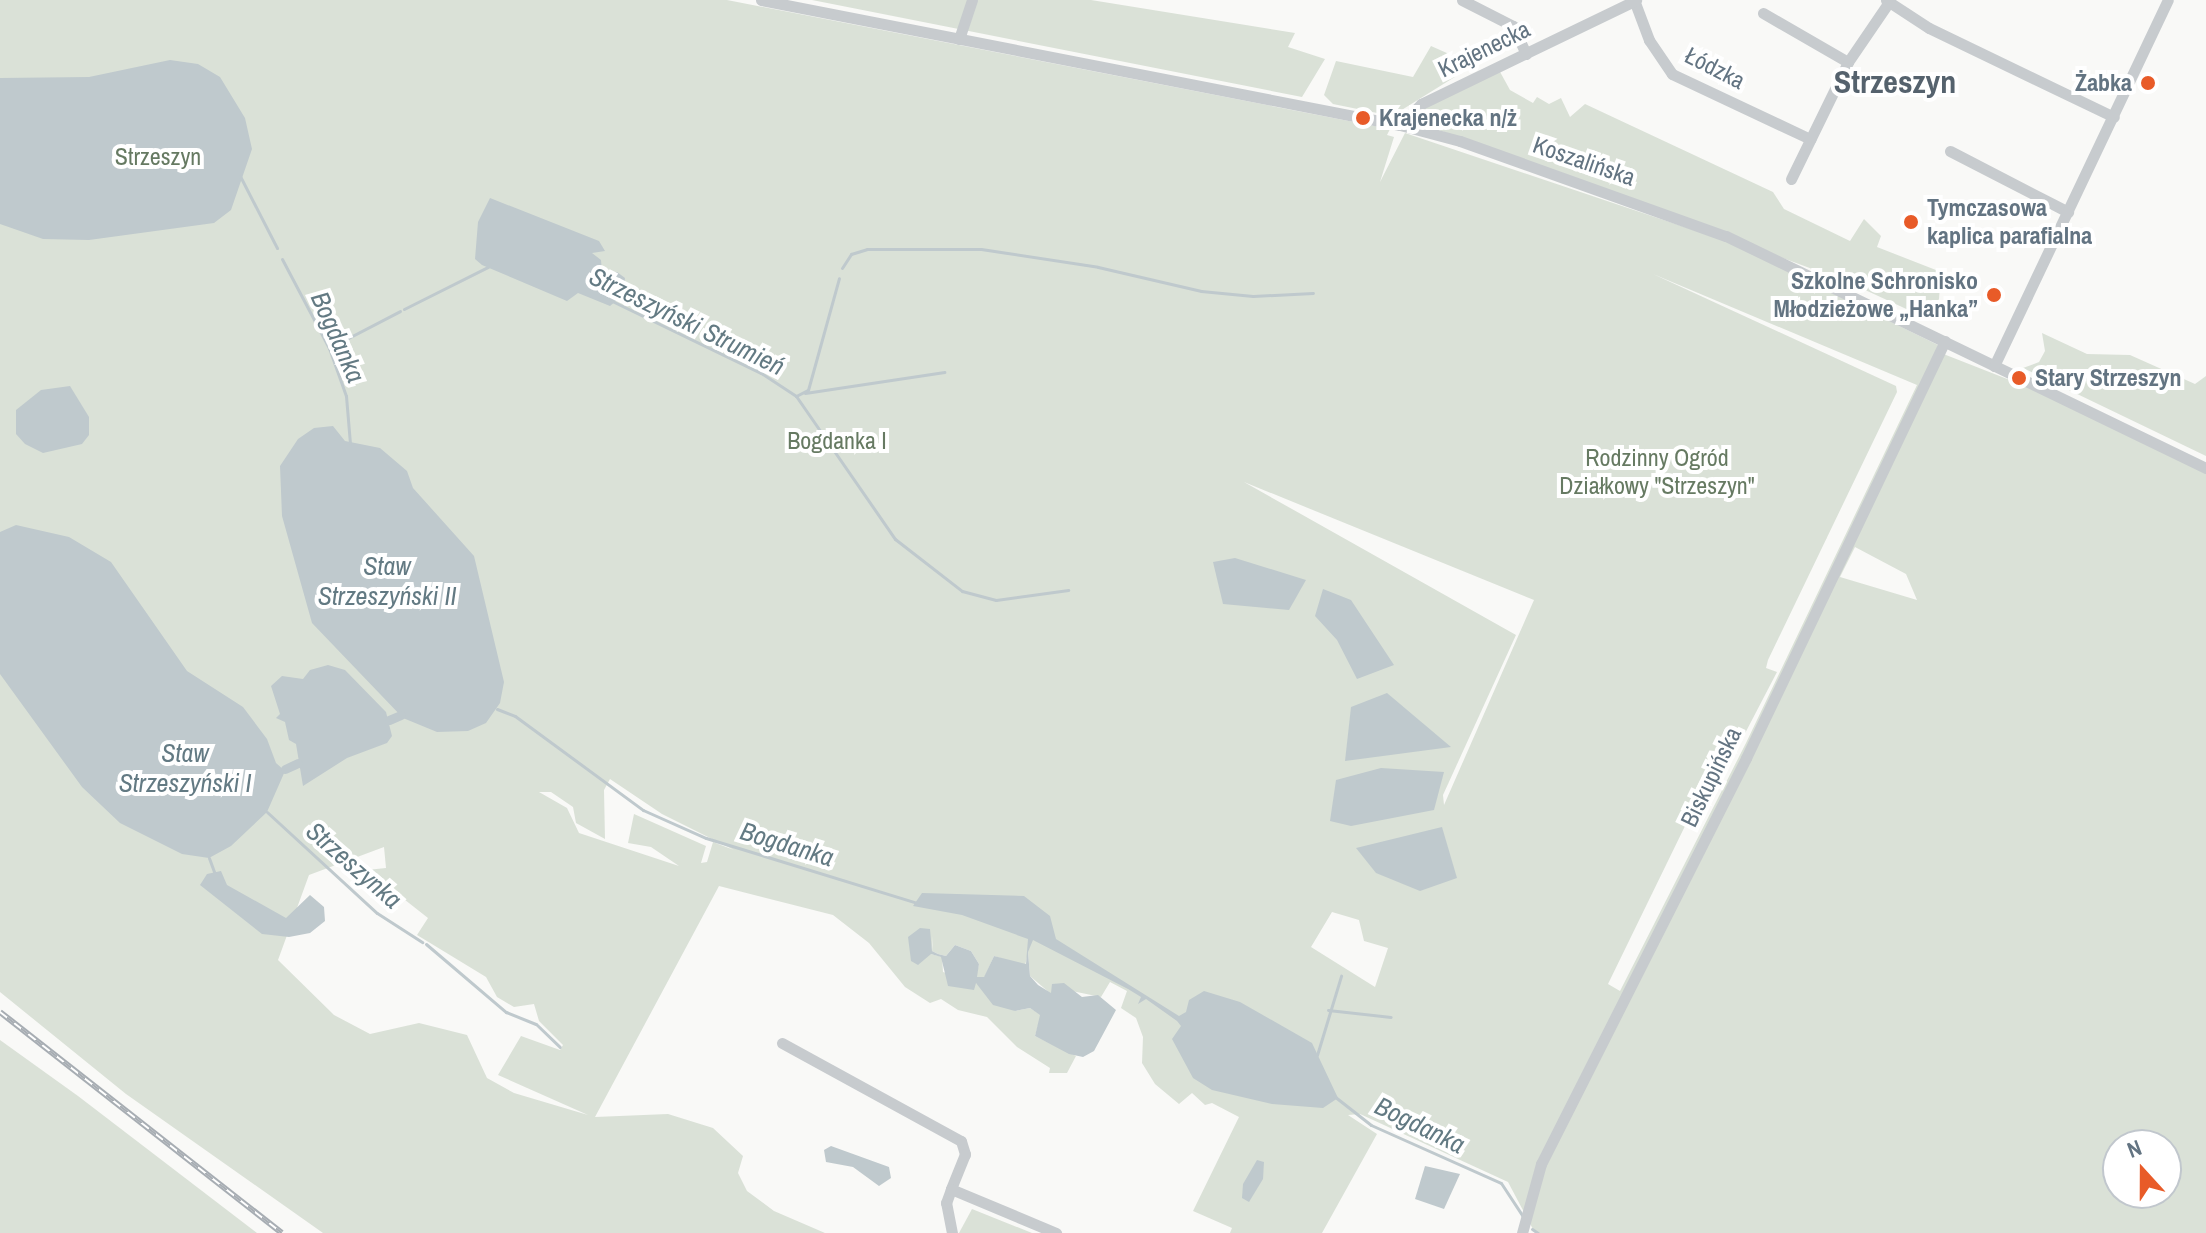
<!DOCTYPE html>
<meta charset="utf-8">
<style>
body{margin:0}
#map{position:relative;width:2206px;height:1233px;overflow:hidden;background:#f9f9f7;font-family:"Archivo Narrow",sans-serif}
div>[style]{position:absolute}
.green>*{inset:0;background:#dae1d7}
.water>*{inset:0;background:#bfc9cd}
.stream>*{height:3px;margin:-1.5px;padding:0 1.5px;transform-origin:1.5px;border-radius:1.5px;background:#bfc9cd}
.canal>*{height:9px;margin:-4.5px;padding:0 4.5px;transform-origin:4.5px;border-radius:4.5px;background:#bfc9cd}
.minor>*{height:11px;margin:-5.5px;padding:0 5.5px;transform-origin:5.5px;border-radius:5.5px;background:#c7cbce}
.rail>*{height:6px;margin-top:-3px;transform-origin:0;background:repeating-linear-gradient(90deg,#fff 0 9px,#a7adb3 0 18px);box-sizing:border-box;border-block:2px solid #a7adb3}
.dots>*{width:22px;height:22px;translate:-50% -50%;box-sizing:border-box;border:4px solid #fff;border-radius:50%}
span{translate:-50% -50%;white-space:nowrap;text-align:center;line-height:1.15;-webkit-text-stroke:8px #fff;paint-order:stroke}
.street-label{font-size:24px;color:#637482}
.poi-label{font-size:24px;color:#637482;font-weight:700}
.right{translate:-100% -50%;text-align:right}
.left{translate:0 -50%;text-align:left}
.park-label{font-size:24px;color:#667a62}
.water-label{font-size:26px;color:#637a83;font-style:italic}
.district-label{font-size:32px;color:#55626d;font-weight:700}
.north{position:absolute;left:2102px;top:1129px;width:80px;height:80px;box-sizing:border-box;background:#fff;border:2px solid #c1c7cd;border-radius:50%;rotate:339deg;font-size:22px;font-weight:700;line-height:32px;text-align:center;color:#637482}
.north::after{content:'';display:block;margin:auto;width:28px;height:36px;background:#e85b28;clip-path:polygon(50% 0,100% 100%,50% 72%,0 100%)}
</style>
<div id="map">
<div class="green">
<i style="clip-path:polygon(evenodd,0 0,727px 0,1390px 129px,1387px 135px,1394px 137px,1380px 182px,1405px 133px,1726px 241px,1938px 345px,1936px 350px,1946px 355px,2035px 390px,2206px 473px,2206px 1233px,1535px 1233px,1508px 1182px,1360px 1114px,1348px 1115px,1377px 1134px,1322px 1233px,1230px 1233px,1232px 1228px,1193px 1211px,1239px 1117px,1212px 1103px,1205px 1105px,1192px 1093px,1179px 1104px,1155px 1084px,1142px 1063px,1143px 1037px,1136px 1018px,1121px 1008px,1127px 991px,1110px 982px,1101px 997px,1067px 990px,1051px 994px,1030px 976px,1028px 952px,1025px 966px,994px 956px,984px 978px,976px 977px,979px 964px,971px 951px,955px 945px,946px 956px,938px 954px,932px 951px,933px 936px,931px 954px,942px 957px,943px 972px,982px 985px,1015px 1011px,1030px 1008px,1041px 1015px,1035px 1036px,1076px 1056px,1067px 1073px,1049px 1073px,1050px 1068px,1017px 1047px,987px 1017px,958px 1010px,941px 999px,930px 1003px,905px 987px,869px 943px,833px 915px,719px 886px,595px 1117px,668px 1114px,713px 1128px,743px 1156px,738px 1173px,747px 1191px,774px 1211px,825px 1233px,323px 1233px,126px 1094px,0 992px,0 0,1653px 274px,1917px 385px,1746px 743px,1620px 991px,1608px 984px,1705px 785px,1716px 789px,1777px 672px,1766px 668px,1768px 660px,1897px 392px,1896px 386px,1653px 274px,0 0,1244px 482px,1534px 600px,1444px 805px,1443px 795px,1516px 635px,1244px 482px,0 0,1855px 547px,1906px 574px,1917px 600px,1840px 577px,1855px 547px,0 0,610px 779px,662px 814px,734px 850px,713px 842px,707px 862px,701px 863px,706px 846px,634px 814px,628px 843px,651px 847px,679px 866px,579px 833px,567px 808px,539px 792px,551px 792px,573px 807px,576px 823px,605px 839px,604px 790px,610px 779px,0 0,384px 847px,386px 868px,367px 870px,428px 918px,417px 935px,486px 977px,497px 997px,514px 1007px,534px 1004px,539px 1021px,563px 1045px,560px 1050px,521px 1036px,498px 1075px,588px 1115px,514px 1093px,487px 1078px,467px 1035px,419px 1023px,370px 1034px,334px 1015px,278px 960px,309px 875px,384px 847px,0 0,1332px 912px,1359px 920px,1364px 941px,1388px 948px,1375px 987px,1311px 947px,1332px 912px,0 0,2118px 1145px,2166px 1145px,2166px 1193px,2118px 1193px,2118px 1145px)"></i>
<i style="clip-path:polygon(812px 0,1091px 0,1295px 33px,1288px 47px,1325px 59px,1302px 97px)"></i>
<i style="clip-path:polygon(1431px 46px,1474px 65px,1392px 116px,1333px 104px,1324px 95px,1336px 61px,1413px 77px)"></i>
<i style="clip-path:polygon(1499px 70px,1510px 90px,1533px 103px,1537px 97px,1549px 104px,1561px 98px,1570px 117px,1585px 104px,1773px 192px,1784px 209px,1850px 241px,1864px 219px,1881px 236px,1877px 247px,1941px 272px,1939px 299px,1928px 319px,1850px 283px,1412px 120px,1415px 112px)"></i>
<i style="clip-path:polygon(2042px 333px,2087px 354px,2130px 355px,2195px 384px,2206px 376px,2206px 456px,2023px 368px,2039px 362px,2045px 351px)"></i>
<i style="clip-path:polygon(0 1040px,78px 1096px,257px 1233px,0 1233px)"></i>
<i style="clip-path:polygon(972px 1209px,1032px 1233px,959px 1233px)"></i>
</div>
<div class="water">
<i style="clip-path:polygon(170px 60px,198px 64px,220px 77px,245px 118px,252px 149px,231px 210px,214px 223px,89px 240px,43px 239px,0 224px,0 78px,89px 77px)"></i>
<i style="clip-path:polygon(490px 198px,599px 241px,605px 251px,592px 253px,601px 260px,602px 272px,592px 283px,607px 293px,610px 273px,617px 272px,625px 278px,623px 295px,610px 306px,578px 293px,567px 301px,482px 265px,475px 259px,478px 222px)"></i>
<i style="clip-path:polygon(70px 386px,89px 417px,89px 435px,82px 444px,43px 453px,25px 444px,16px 434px,16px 410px,41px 390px)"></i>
<i style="clip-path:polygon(333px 426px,345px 441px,380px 448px,407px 471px,413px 488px,474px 556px,504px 682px,500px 703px,486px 723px,468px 731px,437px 732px,403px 718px,312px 623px,282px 516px,280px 466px,298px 439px,314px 428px)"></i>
<i style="clip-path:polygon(16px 525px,69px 537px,111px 562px,187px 671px,243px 707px,267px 739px,276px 763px,285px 771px,267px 812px,231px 846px,209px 858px,182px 854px,120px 823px,82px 787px,0 674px,0 532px)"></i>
<i style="clip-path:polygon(1235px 558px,1306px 580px,1289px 610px,1223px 604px,1213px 562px)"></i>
<i style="clip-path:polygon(1323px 589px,1351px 600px,1394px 665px,1357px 679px,1337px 640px,1315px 616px)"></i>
<i style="clip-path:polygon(328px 665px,345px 670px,386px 712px,392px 736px,387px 743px,347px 758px,303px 786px,296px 744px,289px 740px,285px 722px,276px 718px,280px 714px,271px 686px,282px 676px,303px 679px,310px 670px)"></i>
<i style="clip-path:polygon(1387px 693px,1451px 747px,1345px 761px,1351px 707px)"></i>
<i style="clip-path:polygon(1381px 768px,1444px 772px,1434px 810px,1351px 826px,1330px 821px,1336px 780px)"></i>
<i style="clip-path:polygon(1442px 827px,1457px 878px,1420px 891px,1376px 873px,1356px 848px)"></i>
<i style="clip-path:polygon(221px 871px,227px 885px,286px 918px,310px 895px,324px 907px,325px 921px,310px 933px,289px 937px,262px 934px,200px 885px,207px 874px)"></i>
<i style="clip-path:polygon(922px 893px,1024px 896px,1050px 916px,1056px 939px,1179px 1016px,1186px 1012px,1189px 1000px,1204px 991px,1240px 1002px,1312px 1043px,1338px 1098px,1323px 1108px,1272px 1104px,1212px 1090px,1193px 1078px,1172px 1039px,1181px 1026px,1177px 1021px,1146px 999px,1138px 1004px,1141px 997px,1128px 989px,1033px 940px,1028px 952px,1030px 976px,1038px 985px,1051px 993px,1052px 984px,1064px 983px,1082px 997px,1098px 995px,1116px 1010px,1094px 1051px,1083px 1057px,1069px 1054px,1035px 1036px,1040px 1015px,1030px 1008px,1015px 1011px,993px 1005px,976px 983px,974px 990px,948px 986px,941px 957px,931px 954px,918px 965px,911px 961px,908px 937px,920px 928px,930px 929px,932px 951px,938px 954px,946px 956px,955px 945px,971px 951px,979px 964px,977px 977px,984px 977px,994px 956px,1026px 964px,1028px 939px,962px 915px,913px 906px)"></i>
<i style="clip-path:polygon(831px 1146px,889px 1167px,891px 1178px,879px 1186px,853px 1167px,826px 1162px,824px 1150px)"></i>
<i style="clip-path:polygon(1257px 1160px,1264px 1162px,1263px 1179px,1249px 1202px,1242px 1198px,1243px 1184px)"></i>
<i style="clip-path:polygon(1425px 1166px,1460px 1174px,1444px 1209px,1415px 1199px)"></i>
</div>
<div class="stream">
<i style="left:240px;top:176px;width:81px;rotate:62.8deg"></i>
<i style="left:282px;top:259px;width:101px;rotate:62.2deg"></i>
<i style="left:329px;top:348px;width:51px;rotate:70.5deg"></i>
<i style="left:346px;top:396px;width:48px;rotate:85.2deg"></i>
<i style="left:842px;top:268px;width:17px;rotate:-57deg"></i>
<i style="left:851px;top:254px;width:17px;rotate:-17deg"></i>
<i style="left:867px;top:249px;width:114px"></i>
<i style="left:981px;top:249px;width:118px;rotate:8.7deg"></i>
<i style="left:1098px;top:267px;width:106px;rotate:13.1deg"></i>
<i style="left:1201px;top:291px;width:52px;rotate:5.5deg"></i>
<i style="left:1253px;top:296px;width:60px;rotate:-2.9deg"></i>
<i style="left:612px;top:301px;width:165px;rotate:25.8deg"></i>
<i style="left:761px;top:373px;width:42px;rotate:33.3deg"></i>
<i style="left:796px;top:396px;width:174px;rotate:55.3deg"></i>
<i style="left:895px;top:539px;width:85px;rotate:37.8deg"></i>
<i style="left:962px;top:591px;width:35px;rotate:15deg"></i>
<i style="left:996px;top:600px;width:73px;rotate:-7.9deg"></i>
<i style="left:404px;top:309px;width:94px;rotate:-26.6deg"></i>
<i style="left:329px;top:348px;width:80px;rotate:-27.5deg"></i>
<i style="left:805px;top:393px;width:141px;rotate:-8.6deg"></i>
<i style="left:796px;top:396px;width:13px;rotate:-27deg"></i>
<i style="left:808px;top:390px;width:116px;rotate:-74.5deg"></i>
<i style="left:497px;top:709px;width:19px;rotate:21deg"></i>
<i style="left:515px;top:716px;width:159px;rotate:36.3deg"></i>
<i style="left:643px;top:810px;width:69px;rotate:24deg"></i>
<i style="left:706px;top:838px;width:224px;rotate:17.1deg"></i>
<i style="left:267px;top:812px;width:149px;rotate:42.6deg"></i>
<i style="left:377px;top:913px;width:54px;rotate:32.8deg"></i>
<i style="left:209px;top:858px;width:15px;rotate:70deg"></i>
<i style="left:426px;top:944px;width:105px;rotate:40.4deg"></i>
<i style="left:506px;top:1012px;width:32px;rotate:22deg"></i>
<i style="left:536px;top:1024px;width:33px;rotate:44deg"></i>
<i style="left:1328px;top:1010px;width:63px;rotate:6.3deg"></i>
<i style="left:1317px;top:1055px;width:83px;rotate:-73.1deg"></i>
<i style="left:1334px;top:1096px;width:47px;rotate:38.1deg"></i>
<i style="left:1371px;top:1125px;width:142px;rotate:24deg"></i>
<i style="left:1501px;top:1183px;width:42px;rotate:56.7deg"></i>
<i style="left:1532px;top:1229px;width:7px;rotate:34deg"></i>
</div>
<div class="canal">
<i style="left:389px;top:720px;width:13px;rotate:-23deg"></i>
<i style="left:285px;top:769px;width:14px;rotate:-25deg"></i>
</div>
<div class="minor">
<i style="left:761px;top:0;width:651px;rotate:11.07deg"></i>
<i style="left:1400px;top:125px;width:62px;rotate:14.9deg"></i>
<i style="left:1460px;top:141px;width:282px;rotate:19.7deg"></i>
<i style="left:1726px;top:236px;width:533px;rotate:25.8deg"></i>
<i style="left:1462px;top:0;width:57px;rotate:27deg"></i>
<i style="left:1513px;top:26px;width:31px;rotate:65deg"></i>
<i style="left:1634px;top:0;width:43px;rotate:69.4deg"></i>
<i style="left:1649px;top:40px;width:41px;rotate:55.9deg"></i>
<i style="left:1672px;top:74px;width:153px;rotate:25.2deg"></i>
<i style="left:1886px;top:0;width:51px;rotate:33.1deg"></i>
<i style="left:1929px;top:28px;width:205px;rotate:25.7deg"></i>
<i style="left:1763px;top:13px;width:98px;rotate:30deg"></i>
<i style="left:959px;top:39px;width:41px;rotate:-71.6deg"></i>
<i style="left:1400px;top:125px;width:30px;rotate:-45deg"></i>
<i style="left:1421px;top:104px;width:239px;rotate:-25.8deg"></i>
<i style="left:1950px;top:151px;width:133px;rotate:27.3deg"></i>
<i style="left:1791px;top:179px;width:130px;rotate:-64deg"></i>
<i style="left:1848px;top:62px;width:73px;rotate:-55.7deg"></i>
<i style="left:1994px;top:366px;width:405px;rotate:-64.6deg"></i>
<i style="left:782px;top:1043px;width:204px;rotate:28.7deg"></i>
<i style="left:961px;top:1141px;width:14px;rotate:73deg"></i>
<i style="left:965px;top:1154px;width:38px;rotate:112deg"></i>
<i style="left:952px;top:1233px;width:31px;rotate:-101deg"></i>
<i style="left:946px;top:1203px;width:15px;rotate:-70deg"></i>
<i style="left:951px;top:1189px;width:114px;rotate:22.7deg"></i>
<i style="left:1522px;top:1233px;width:72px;rotate:-74.6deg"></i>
<i style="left:1541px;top:1164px;width:455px;rotate:-63.2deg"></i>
<i style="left:1746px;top:758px;width:462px;rotate:-64.5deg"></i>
</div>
<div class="rail">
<i style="left:0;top:1012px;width:358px;rotate:38.1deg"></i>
</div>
<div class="dots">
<i style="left:2148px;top:83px;background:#e85b28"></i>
<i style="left:1363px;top:118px;background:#e85b28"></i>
<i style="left:1911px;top:222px;background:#e85b28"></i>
<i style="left:1994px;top:295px;background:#e85b28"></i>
<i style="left:2019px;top:378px;background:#e85b28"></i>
</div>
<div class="street-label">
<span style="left:1484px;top:49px;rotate:-26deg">Krajenecka</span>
<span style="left:1715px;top:68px;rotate:27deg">Łódzka</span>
<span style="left:1584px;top:161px;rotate:19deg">Koszalińska</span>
<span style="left:1711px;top:777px;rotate:-64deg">Biskupińska</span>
</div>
<div class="poi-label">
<span class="right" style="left:2132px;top:83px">Żabka</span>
<span class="left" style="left:1379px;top:118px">Krajenecka n/ż</span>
<span class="left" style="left:1927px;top:222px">Tymczasowa<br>kaplica parafialna</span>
<span class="right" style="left:1978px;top:295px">Szkolne Schronisko<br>Młodzieżowe „Hanka”</span>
<span class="left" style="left:2035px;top:378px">Stary Strzeszyn</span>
</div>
<div class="park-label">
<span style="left:158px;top:157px">Strzeszyn</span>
<span style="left:837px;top:441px">Bogdanka I</span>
<span style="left:1657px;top:472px">Rodzinny Ogród<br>Działkowy "Strzeszyn"</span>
</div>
<div class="water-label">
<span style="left:687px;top:321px;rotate:26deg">Strzeszyński Strumień</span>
<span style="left:338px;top:337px;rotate:66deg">Bogdanka</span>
<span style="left:387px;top:581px">Staw<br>Strzeszyński II</span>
<span style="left:185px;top:768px">Staw<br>Strzeszyński I</span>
<span style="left:787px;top:844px;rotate:17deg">Bogdanka</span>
<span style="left:354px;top:865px;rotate:41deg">Strzeszynka</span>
<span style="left:1420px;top:1125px;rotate:26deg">Bogdanka</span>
</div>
<div class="district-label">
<span style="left:1895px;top:82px">Strzeszyn</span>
</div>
<div class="north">N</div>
</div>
